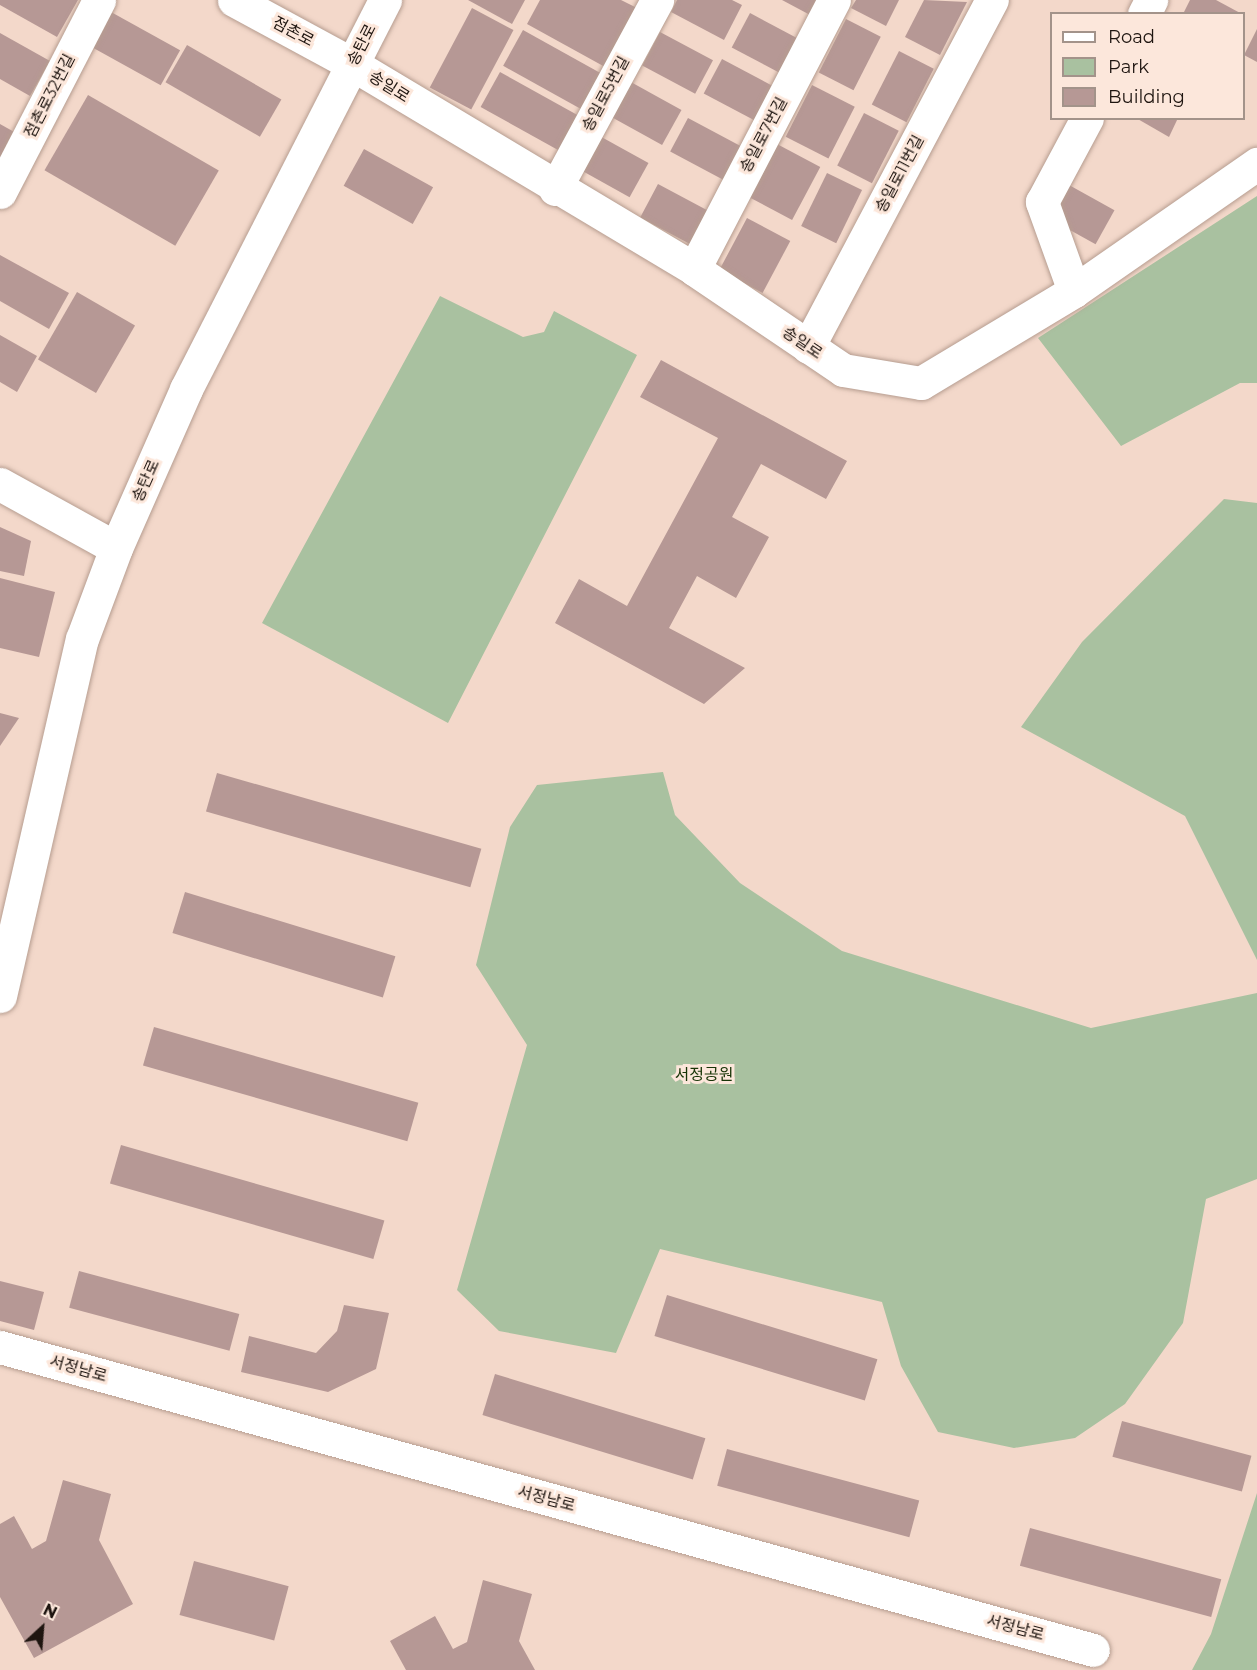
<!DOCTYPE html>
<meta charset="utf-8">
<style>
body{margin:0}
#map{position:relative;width:1257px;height:1670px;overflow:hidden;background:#f3d8ca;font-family:Montserrat,"Noto Sans KR",sans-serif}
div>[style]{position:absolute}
.green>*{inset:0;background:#a9c1a0}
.building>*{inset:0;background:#b69895;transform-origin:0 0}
.roads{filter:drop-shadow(0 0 2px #b69d90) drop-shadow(0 0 2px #b69d90)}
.minor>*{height:33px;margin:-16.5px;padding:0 16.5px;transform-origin:16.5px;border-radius:16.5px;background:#fff}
.major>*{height:33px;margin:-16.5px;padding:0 16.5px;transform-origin:16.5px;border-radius:16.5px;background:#fff}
span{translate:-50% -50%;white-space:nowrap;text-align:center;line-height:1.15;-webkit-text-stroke:6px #fce7db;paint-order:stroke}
.street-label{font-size:16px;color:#1e1510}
.park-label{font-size:16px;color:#173406}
.legend{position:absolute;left:1050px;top:12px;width:195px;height:108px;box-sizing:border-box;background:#fce7db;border:2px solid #a3938a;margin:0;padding:8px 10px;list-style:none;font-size:18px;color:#1e1510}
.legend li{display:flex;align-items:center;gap:12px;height:30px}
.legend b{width:30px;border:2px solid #a3938a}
.north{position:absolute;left:12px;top:1598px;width:60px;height:60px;-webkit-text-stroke:4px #fce7db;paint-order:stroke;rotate:26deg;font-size:16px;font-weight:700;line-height:24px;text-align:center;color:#1e1510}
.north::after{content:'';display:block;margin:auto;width:21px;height:27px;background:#1e1510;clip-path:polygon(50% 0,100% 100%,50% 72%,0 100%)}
</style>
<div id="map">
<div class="green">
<i style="clip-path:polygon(1257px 196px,1257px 383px,1240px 383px,1121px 446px,1038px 338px)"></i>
<i style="clip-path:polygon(440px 296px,523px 337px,544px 332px,554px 311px,637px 355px,448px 723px,262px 623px)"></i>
<i style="clip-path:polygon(1224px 499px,1257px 503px,1257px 960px,1185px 816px,1021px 727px,1082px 642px)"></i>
<i style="clip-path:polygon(663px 772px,675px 815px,740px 883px,842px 951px,1091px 1028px,1257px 993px,1257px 1179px,1206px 1199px,1183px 1323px,1125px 1404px,1075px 1438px,1014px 1448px,938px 1432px,901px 1366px,882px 1302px,660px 1249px,616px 1353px,499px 1331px,457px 1290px,527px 1045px,476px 965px,510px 827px,537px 785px)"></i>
<i style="clip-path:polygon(1257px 1493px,1257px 1670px,1192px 1670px,1211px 1634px)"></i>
</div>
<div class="building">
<i style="clip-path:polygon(0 0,78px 0,57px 37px,0 5px)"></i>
<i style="clip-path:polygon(468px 0,525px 0,512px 24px)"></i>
<i style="clip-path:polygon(540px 0,621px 0,637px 8px,605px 67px,527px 24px)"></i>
<i style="clip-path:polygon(677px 0,732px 0,742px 5px,724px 40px,671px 12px)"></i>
<i style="clip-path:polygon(782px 0,820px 0,812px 16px)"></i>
<i style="clip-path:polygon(856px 0,899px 0,886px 26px,851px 8px)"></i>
<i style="clip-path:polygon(924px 0,967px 2px,940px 55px,905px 37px)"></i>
<i style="clip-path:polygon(1190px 0,1216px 0,1242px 14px,1183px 14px)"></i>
<i style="left:472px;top:8px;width:47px;height:90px;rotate:28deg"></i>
<i style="left:111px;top:12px;width:79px;height:40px;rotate:29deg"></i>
<i style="left:750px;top:13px;width:60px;height:39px;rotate:28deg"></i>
<i style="left:846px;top:19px;width:39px;height:60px;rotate:27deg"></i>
<i style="clip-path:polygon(1257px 29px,1257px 62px,1244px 55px)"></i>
<i style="left:523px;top:30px;width:90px;height:41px;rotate:29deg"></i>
<i style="left:660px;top:32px;width:60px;height:38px;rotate:28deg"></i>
<i style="clip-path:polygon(0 33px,50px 61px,30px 96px,0 79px)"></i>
<i style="left:187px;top:45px;width:109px;height:43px;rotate:30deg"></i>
<i style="left:899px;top:51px;width:39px;height:60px;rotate:27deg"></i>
<i style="left:722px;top:59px;width:60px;height:39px;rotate:28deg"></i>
<i style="left:500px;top:72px;width:89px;height:40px;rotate:29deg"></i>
<i style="left:629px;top:81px;width:60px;height:40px;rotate:29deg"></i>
<i style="left:812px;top:85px;width:48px;height:58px;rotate:27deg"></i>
<i style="left:88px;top:95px;width:151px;height:87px;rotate:30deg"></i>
<i style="left:864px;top:113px;width:39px;height:59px;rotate:27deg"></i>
<i style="left:688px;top:118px;width:60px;height:38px;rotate:28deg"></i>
<i style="clip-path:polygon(1136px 118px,1178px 118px,1169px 137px)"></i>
<i style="clip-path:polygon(0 124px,16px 133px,0 161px)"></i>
<i style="left:596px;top:134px;width:60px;height:39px;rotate:29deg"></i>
<i style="left:777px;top:144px;width:49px;height:60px;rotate:28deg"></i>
<i style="left:364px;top:149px;width:79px;height:42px;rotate:29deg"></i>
<i style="left:827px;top:173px;width:39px;height:59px;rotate:26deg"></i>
<i style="left:658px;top:184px;width:60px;height:38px;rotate:28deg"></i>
<i style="left:1069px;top:185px;width:52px;height:39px;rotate:29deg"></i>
<i style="left:747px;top:218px;width:49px;height:59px;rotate:28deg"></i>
<i style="clip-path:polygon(0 255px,69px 293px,49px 329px,0 301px)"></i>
<i style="left:77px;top:292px;width:67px;height:78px;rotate:30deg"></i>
<i style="clip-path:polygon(0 335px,37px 356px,17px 392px,0 382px)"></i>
<i style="clip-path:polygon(661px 360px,847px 461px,826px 499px,761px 464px,732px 517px,769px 537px,736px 598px,697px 576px,669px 628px,745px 668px,704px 704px,555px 623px,579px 579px,627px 606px,718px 438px,640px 397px)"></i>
<i style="clip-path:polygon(0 527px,31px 541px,24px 576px,0 571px)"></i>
<i style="clip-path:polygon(0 578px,55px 592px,39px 657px,0 648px)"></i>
<i style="clip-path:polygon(0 713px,19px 718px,0 746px)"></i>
<i style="left:217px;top:773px;width:275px;height:40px;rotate:16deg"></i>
<i style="left:185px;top:892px;width:220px;height:43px;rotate:17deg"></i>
<i style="left:154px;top:1027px;width:275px;height:40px;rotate:16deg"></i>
<i style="left:121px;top:1145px;width:274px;height:40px;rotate:16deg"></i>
<i style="left:79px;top:1271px;width:166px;height:38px;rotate:15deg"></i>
<i style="clip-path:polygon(0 1281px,44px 1292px,34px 1330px,0 1321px)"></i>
<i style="left:667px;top:1295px;width:220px;height:43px;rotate:17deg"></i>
<i style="clip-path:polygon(344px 1305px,389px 1313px,376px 1369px,328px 1392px,241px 1372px,249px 1336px,316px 1353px,337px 1331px)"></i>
<i style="left:495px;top:1374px;width:220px;height:43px;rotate:17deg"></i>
<i style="left:1122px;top:1421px;width:134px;height:37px;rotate:15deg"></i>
<i style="left:727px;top:1449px;width:199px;height:38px;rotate:15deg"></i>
<i style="clip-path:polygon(63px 1480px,111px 1494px,99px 1540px,133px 1604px,34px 1658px,0 1597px,0 1524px,14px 1516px,32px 1549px,46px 1541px)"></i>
<i style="left:1030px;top:1528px;width:198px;height:39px;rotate:15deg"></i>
<i style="left:194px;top:1561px;width:98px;height:56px;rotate:15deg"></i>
<i style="clip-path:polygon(483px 1580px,532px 1594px,519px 1641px,535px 1670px,406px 1670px,390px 1641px,435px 1616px,453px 1649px,467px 1642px)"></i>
</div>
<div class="roads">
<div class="minor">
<i style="left:234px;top:0;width:134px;rotate:28.5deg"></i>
<i style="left:352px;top:64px;width:399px;rotate:30.9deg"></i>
<i style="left:694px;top:269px;width:180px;rotate:34.1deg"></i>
<i style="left:843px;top:370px;width:79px;rotate:9.5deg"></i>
<i style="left:921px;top:383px;width:179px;rotate:-31deg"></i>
<i style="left:1074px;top:291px;width:223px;rotate:-34.8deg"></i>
<i style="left:1144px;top:14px;width:16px;rotate:-63deg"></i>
<i style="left:555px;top:189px;width:215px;rotate:-61.6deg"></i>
<i style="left:0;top:192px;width:216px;rotate:-62.7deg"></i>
<i style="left:694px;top:269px;width:303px;rotate:-62.5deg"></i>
<i style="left:1074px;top:291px;width:95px;rotate:-109.8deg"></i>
<i style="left:1042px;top:202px;width:95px;rotate:-61.8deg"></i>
<i style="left:808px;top:347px;width:393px;rotate:-62.1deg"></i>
<i style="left:0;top:484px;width:132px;rotate:28.9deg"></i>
<i style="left:0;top:1347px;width:1134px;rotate:15.49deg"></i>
</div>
<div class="major">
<i style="left:0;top:996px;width:366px;rotate:-77.1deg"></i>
<i style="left:82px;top:639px;width:97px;rotate:-69.5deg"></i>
<i style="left:116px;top:548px;width:174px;rotate:-66.2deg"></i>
<i style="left:186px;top:389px;width:437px;rotate:-62.9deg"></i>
</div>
</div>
<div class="street-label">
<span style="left:293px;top:32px;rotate:28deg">점촌로</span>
<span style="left:362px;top:45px;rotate:-63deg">송탄로</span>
<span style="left:389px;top:87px;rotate:32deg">송일로</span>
<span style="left:606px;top:94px;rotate:-62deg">송일로5번길</span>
<span style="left:50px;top:96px;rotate:-63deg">점촌로32번길</span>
<span style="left:764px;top:135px;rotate:-62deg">송일로7번길</span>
<span style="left:900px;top:174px;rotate:-62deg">송일로11번길</span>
<span style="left:802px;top:343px;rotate:34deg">송일로</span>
<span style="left:146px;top:481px;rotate:-66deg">송탄로</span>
<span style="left:78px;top:1369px;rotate:16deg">서정남로</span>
<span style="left:546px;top:1499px;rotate:15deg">서정남로</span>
<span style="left:1015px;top:1628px;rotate:15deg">서정남로</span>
</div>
<div class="park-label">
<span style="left:704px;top:1075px">서정공원</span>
</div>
<ul class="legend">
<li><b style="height:8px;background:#fff"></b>Road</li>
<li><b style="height:16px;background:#a9c1a0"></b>Park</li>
<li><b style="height:16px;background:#b69895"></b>Building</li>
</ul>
<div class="north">N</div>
</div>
